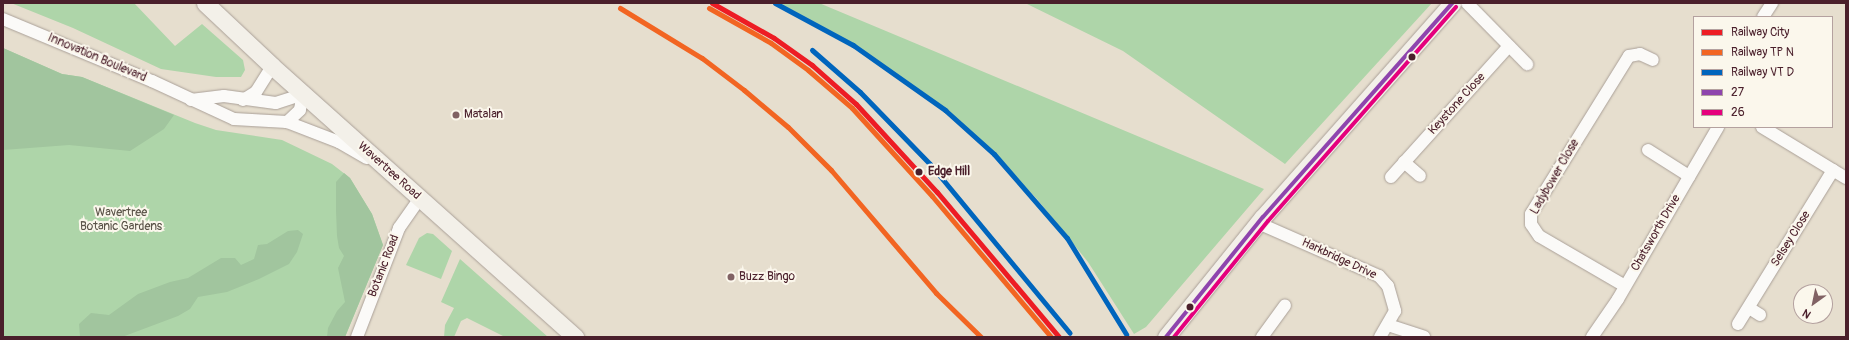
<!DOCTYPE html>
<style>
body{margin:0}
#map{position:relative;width:1849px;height:340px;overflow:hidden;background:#e6dece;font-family:Pangolin,sans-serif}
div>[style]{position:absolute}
.green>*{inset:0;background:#aed5a9}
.forest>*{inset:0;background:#a1c59e}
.roads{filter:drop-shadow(0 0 1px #aaa098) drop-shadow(0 0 1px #aaa098)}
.minor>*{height:12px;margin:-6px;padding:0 6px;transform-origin:6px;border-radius:6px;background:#fbfaf8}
.secondary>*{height:17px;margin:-8.5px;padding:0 8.5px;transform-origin:8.5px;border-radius:8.5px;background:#f3f0e9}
.bus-1>*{height:4px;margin:-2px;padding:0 2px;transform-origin:2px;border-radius:2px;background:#8e44ad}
.bus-2>*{height:4px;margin:-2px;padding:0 2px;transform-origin:2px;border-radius:2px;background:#e5007d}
.rail-1>*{height:5px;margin:-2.5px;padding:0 2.5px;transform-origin:2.5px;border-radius:2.5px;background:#ed1c24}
.rail-2>*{height:5px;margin:-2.5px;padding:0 2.5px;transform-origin:2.5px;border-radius:2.5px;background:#f26522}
.rail-3>*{height:5px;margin:-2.5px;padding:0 2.5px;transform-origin:2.5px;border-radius:2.5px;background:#0065bd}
.dots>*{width:11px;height:11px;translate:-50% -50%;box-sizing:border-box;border:2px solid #fbf7ec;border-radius:50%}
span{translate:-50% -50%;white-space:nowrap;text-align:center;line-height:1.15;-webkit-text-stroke:4px #fbf7ec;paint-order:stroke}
.street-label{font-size:12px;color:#4a1f2b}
.poi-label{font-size:12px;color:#4a1f2b}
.left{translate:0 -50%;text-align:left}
.stop-label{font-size:12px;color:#4a1f2b;font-weight:700}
.park-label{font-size:12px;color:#5a5348}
.frame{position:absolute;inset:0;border:4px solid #4a1f2b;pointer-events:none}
.legend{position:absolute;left:1693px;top:16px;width:140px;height:112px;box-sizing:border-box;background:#fbf7ec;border:1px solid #b4a19f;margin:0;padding:5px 7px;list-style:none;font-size:12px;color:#4a1f2b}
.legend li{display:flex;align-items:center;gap:8px;height:20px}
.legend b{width:20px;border:1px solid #b4a19f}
.north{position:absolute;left:1793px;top:284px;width:40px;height:40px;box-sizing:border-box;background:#fbf7ec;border:1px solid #b4a19f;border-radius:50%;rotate:213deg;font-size:11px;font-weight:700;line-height:16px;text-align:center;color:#4a1f2b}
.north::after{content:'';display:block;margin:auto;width:14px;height:18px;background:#816264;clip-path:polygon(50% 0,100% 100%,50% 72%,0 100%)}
</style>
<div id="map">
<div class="green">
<i style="clip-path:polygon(11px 3px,134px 3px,175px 46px,202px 24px,243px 60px,245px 70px,241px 77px,216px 77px,161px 69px,73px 28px)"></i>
<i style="clip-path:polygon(777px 3px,819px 3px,1264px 189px,1146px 327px,1134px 334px,1088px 262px,1037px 199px,990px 150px,948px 111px,855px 46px)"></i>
<i style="clip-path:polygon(1025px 3px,1432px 3px,1285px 164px,1123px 51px)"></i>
<i style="clip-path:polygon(3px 48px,62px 74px,82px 77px,195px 123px,216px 130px,282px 140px,332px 164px,350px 178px,372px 214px,383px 245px,345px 337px,3px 337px)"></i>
<i style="clip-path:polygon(427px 233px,433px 234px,452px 251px,441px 279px,406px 265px,419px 238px)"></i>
<i style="clip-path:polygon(460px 259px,548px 337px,505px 337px,467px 318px,461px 321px,454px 337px,444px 337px,445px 325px,454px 308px,441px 302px)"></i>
</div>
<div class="forest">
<i style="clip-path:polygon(3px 48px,62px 74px,82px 77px,174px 115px,164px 129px,130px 151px,69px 145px,3px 150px)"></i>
<i style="clip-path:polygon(344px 173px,350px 178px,372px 214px,383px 245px,345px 337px,327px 337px,328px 328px,337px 311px,345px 302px,338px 268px,344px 256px,339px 248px,337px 236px,336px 211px,336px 182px)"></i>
<i style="clip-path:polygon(298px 230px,303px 234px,297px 252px,289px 264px,259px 279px,227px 292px,198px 297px,190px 309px,178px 316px,122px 337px,80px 337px,79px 324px,91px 313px,109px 315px,138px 294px,170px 282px,188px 278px,221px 258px,235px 258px,241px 265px,254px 259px,258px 245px,267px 244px,288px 231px)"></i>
</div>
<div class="roads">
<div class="minor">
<i style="left:1467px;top:3px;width:86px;rotate:45.5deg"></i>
<i style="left:1763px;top:17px;width:17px;rotate:-57deg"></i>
<i style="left:3px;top:19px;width:161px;rotate:22.6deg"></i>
<i style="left:152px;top:81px;width:90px;rotate:24.9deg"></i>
<i style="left:234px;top:119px;width:53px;rotate:3.2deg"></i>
<i style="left:287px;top:122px;width:56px;rotate:21deg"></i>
<i style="left:339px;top:142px;width:32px;rotate:30deg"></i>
<i style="left:191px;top:100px;width:33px;rotate:-7deg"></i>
<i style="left:224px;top:96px;width:52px;rotate:7.7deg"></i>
<i style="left:276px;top:103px;width:28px;rotate:-18deg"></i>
<i style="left:303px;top:94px;width:16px;rotate:101deg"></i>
<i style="left:300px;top:110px;width:18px;rotate:137deg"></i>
<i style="left:243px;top:100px;width:15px;rotate:-32deg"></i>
<i style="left:256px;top:92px;width:31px;rotate:-58deg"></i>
<i style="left:1762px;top:127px;width:98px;rotate:31.3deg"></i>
<i style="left:1648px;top:150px;width:49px;rotate:32.4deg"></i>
<i style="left:1404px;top:162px;width:21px;rotate:41deg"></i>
<i style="left:1391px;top:177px;width:176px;rotate:-48deg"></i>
<i style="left:1258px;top:223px;width:132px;rotate:23.7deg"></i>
<i style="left:1379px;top:276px;width:13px;rotate:48deg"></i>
<i style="left:1388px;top:286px;width:26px;rotate:74deg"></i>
<i style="left:1395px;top:311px;width:30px;rotate:120deg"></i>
<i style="left:1625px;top:286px;width:99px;rotate:-149.8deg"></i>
<i style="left:1539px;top:236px;width:14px;rotate:-124deg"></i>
<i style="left:1531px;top:224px;width:10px;rotate:-90deg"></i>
<i style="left:1531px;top:214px;width:186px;rotate:-58.2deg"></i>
<i style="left:1629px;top:56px;width:11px;rotate:-10deg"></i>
<i style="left:1640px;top:54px;width:14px;rotate:25deg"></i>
<i style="left:1749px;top:308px;width:13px;rotate:32deg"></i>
<i style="left:1738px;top:324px;width:181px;rotate:-58.3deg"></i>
<i style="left:1388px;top:325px;width:38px;rotate:18deg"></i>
<i style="left:357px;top:337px;width:117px;rotate:-68.9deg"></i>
<i style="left:399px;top:228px;width:35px;rotate:-55deg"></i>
<i style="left:1262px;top:337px;width:39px;rotate:-54deg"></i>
<i style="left:1592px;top:337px;width:46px;rotate:-55.6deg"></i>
<i style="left:1618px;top:299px;width:199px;rotate:-59.8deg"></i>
</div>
<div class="secondary">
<i style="left:205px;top:3px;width:92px;rotate:43.2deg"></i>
<i style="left:272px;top:66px;width:407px;rotate:41.8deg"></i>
<i style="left:1166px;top:337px;width:154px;rotate:-51.1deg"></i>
<i style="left:1263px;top:217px;width:286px;rotate:-48.5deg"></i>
</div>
</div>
<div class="bus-1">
<i style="left:1166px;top:337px;width:154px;rotate:-51.1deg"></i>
<i style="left:1263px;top:217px;width:286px;rotate:-48.5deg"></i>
</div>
<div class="bus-2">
<i style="left:1174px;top:337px;width:149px;rotate:-51deg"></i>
<i style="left:1268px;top:221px;width:285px;rotate:-48.7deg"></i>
</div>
<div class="rail-1">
<i style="left:712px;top:3px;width:71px;rotate:29.4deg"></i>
<i style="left:774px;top:38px;width:47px;rotate:35.4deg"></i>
<i style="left:812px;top:65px;width:59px;rotate:41.6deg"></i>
<i style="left:856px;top:104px;width:120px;rotate:47.4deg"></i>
<i style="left:937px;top:192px;width:189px;rotate:49.9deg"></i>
</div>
<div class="rail-2">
<i style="left:620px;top:8px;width:96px;rotate:31.4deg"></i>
<i style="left:702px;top:58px;width:53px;rotate:37.3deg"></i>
<i style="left:744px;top:90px;width:57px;rotate:40.1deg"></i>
<i style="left:788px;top:127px;width:61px;rotate:45deg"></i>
<i style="left:831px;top:170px;width:162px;rotate:49.5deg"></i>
<i style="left:936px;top:293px;width:63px;rotate:44.4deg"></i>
<i style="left:709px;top:8px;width:71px;rotate:29.4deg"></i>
<i style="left:771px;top:43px;width:46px;rotate:36.1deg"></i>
<i style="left:808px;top:70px;width:58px;rotate:40.8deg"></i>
<i style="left:852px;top:108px;width:119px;rotate:47.7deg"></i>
<i style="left:932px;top:196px;width:185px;rotate:49.8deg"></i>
</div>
<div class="rail-3">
<i style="left:775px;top:3px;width:89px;rotate:28.3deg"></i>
<i style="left:853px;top:45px;width:113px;rotate:35.2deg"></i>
<i style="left:945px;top:110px;width:66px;rotate:41.9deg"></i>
<i style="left:994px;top:154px;width:111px;rotate:49deg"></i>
<i style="left:1067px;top:238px;width:113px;rotate:58.4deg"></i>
<i style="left:812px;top:50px;width:64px;rotate:41.2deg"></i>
<i style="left:860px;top:92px;width:100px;rotate:45.8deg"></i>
<i style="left:930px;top:164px;width:219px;rotate:50.4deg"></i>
</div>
<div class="dots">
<i style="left:1412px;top:57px;background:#4a1f2b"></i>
<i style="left:456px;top:115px;background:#816264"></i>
<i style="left:919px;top:172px;background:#4a1f2b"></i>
<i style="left:731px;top:277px;background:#816264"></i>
<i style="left:1190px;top:307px;background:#4a1f2b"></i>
</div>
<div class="street-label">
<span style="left:97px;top:58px;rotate:23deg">Innovation Boulevard</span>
<span style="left:1457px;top:104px;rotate:-48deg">Keystone Close</span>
<span style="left:389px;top:171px;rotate:42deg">Wavertree Road</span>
<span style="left:1555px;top:177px;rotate:-60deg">Ladybower Close</span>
<span style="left:1656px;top:233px;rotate:-60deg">Chatsworth Drive</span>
<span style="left:1791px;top:239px;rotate:-58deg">Selsey Close</span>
<span style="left:1339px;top:259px;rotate:25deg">Harkbridge Drive</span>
<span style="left:384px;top:266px;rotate:-69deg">Botanic Road</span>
</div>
<div class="poi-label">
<span class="left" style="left:464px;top:115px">Matalan</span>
<span class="left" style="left:739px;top:277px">Buzz Bingo</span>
</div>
<div class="stop-label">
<span class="left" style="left:928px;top:172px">Edge Hill</span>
</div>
<div class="park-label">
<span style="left:121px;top:220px">Wavertree<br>Botanic Gardens</span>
</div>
<div class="frame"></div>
<ul class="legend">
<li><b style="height:5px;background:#ed1c24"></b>Railway City</li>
<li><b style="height:5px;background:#f26522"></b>Railway TP N</li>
<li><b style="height:5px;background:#0065bd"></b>Railway VT D</li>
<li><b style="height:5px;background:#8e44ad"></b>27</li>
<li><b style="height:5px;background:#e5007d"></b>26</li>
</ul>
<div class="north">N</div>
</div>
